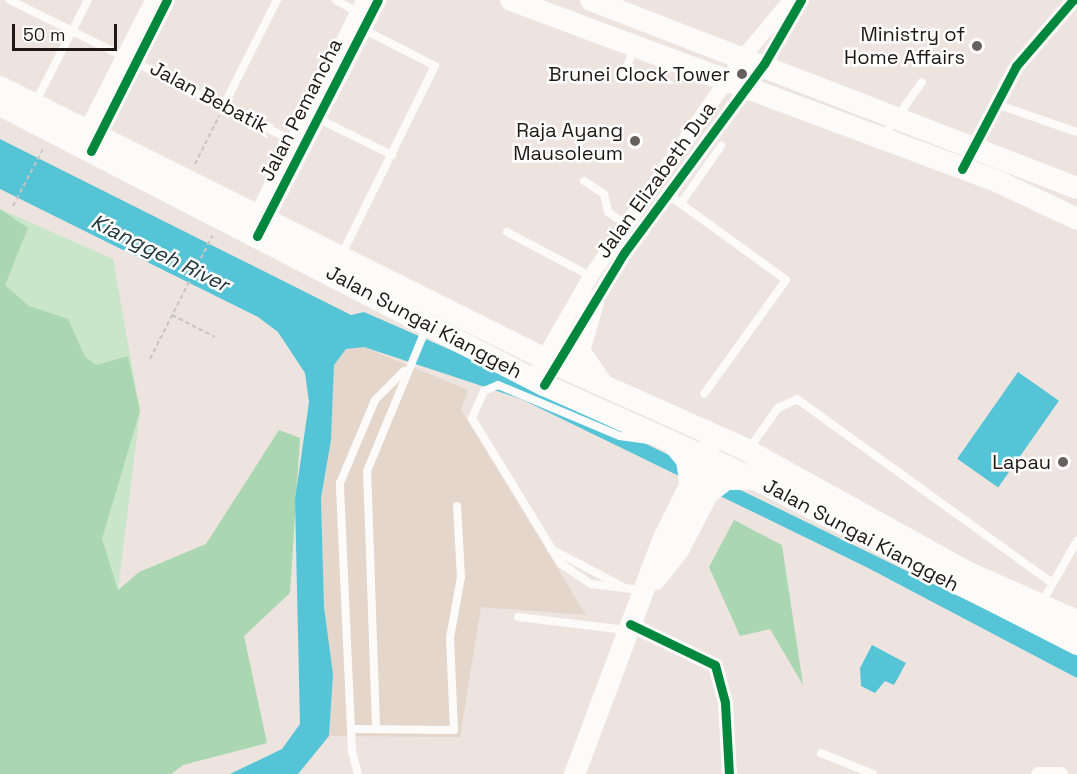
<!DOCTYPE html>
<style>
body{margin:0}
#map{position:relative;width:1077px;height:774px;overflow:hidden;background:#ede4df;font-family:"Space Grotesk",sans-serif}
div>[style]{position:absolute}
.commercial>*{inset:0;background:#e4d6cb}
.green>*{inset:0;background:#c9e6cb}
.forest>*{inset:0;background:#aad7b2}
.water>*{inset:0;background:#56c4d7;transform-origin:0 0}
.path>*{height:2px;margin-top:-1px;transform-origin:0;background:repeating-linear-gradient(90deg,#c7c4c2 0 4.5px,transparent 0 7.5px)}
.lane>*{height:8px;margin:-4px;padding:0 4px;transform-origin:4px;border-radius:4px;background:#fcfbfa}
.street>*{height:15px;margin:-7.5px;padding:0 7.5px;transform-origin:7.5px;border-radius:7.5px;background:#fcfbfa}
.secondary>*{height:21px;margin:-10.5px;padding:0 10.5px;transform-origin:10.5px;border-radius:10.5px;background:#fcfbfa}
.primary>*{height:22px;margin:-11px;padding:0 11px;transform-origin:11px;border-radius:11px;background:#fcfbfa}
.cycleway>*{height:9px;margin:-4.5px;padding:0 4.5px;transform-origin:4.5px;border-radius:4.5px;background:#00873e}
.dots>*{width:16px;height:16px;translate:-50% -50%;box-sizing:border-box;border:3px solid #fff;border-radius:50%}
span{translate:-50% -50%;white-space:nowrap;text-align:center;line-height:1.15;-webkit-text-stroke:5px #fff;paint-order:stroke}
.poi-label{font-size:20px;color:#1f1916}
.right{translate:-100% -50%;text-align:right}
.street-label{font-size:20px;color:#1f1916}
.water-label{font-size:21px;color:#1c3339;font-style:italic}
.scale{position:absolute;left:12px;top:24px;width:105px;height:27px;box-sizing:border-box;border:3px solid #1f1916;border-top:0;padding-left:8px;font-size:18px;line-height:21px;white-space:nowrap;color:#1f1916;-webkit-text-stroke:4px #fff;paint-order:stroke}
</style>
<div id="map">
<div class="commercial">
<i style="clip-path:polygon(364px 347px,468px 390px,461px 410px,586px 615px,481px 607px,460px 737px,329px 736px,333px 674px,324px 607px,321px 498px,331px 440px,334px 365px,346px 349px)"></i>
</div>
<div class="green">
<i style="clip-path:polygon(0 209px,113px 259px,140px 411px,118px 591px,0 574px)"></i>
</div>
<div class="forest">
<i style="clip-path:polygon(0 209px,28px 228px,5px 285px,29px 306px,68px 319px,85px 357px,96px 365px,128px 356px,140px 411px,102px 539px,118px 590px,139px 572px,206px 544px,279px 430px,300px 438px,290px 593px,244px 636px,267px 743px,183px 765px,171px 774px,0 774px)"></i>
<i style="clip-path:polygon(734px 520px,782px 545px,803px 685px,770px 629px,740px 636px,709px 567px)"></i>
</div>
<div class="water">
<i style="clip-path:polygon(0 139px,351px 315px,364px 312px,476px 361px,1077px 654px,1077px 678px,868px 568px,521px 399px,364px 347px,346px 349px,334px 365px,331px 440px,321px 498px,324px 607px,333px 674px,329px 736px,298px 774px,230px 774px,282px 749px,300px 724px,295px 500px,309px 402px,305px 373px,278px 332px,258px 317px,0 189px)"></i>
<i style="left:1018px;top:372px;width:50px;height:106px;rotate:35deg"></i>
<i style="clip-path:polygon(872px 645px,906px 663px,894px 685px,885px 681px,875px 693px,861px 686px,860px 668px)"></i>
</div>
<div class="path">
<i style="left:195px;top:164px;width:54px;rotate:-63.4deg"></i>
<i style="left:13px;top:206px;width:64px;rotate:-62.2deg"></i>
<i style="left:172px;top:315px;width:48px;rotate:27.1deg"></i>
<i style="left:150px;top:359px;width:138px;rotate:-63.2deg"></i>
</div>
<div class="lane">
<i style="left:10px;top:0;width:316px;rotate:26.5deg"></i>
<i style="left:336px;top:0;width:24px;rotate:30deg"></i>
<i style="left:623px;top:77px;width:30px;rotate:-69deg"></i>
<i style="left:35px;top:103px;width:116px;rotate:-62.8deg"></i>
<i style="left:996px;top:104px;width:86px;rotate:19.1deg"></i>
<i style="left:224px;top:105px;width:118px;rotate:-63.2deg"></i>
<i style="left:317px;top:118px;width:84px;rotate:26.3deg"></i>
<i style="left:883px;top:137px;width:67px;rotate:-54.7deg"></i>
<i style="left:584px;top:181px;width:24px;rotate:33deg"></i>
<i style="left:604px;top:194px;width:18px;rotate:77deg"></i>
<i style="left:608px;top:212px;width:23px;rotate:34deg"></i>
<i style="left:666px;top:193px;width:148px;rotate:35.9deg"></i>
<i style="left:786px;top:280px;width:140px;rotate:125.7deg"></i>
<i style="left:681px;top:203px;width:70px;rotate:-54.9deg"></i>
<i style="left:507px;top:232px;width:94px;rotate:27.9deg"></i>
<i style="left:341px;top:256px;width:212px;rotate:-63.7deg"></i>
<i style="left:435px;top:66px;width:81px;rotate:-152.8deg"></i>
<i style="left:748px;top:450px;width:52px;rotate:-54.5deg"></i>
<i style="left:778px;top:408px;width:21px;rotate:-25deg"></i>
<i style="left:797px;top:399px;width:313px;rotate:35.8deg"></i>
<i style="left:551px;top:549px;width:81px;rotate:27.8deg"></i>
<i style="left:641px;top:590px;width:50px;rotate:-173.2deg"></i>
<i style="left:591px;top:584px;width:36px;rotate:-146deg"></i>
<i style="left:561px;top:564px;width:171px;rotate:-121.4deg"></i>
<i style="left:472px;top:418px;width:30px;rotate:-66deg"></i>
<i style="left:484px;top:391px;width:15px;rotate:-23deg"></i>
<i style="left:498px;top:385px;width:132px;rotate:22.7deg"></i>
<i style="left:620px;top:436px;width:27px;rotate:8deg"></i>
<i style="left:1041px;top:604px;width:73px;rotate:-60.3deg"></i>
<i style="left:518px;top:617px;width:109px;rotate:6.9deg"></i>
<i style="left:376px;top:726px;width:255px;rotate:-92deg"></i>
<i style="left:367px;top:471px;width:157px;rotate:-67.5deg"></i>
<i style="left:351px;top:729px;width:103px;rotate:0.6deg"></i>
<i style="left:454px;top:730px;width:92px;rotate:-92.5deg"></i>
<i style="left:450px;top:638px;width:62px;rotate:-79.8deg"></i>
<i style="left:461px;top:577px;width:71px;rotate:-93.2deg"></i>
<i style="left:821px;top:753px;width:56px;rotate:22deg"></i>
<i style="left:358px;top:774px;width:23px;rotate:-105deg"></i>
<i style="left:352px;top:752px;width:269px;rotate:-92.6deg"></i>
<i style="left:340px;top:483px;width:90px;rotate:-67.1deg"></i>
<i style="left:375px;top:400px;width:41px;rotate:-45deg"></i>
</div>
<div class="street">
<i style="left:82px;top:137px;width:154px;rotate:-62.9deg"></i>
<i style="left:94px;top:145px;width:162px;rotate:-63.3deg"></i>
<i style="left:962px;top:169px;width:116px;rotate:-62.3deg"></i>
<i style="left:1016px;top:66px;width:87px;rotate:-49.2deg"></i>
<i style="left:252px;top:223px;width:249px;rotate:-63.5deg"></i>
<i style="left:262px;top:227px;width:255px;rotate:-62.9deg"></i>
<i style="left:539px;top:365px;width:103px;rotate:-60.2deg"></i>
<i style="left:590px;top:276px;width:268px;rotate:-55.2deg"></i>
<i style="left:743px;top:56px;width:73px;rotate:-50deg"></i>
<i style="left:552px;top:370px;width:137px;rotate:-58.4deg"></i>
<i style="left:624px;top:253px;width:235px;rotate:-53.5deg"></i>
<i style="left:764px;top:64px;width:74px;rotate:-60deg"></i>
<i style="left:630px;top:624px;width:94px;rotate:25.8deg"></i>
<i style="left:715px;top:665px;width:39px;rotate:75deg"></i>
<i style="left:725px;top:703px;width:71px;rotate:86.8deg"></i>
<i style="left:1038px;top:774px;width:22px"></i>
</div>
<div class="secondary">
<i style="left:655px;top:579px;width:39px;rotate:-52deg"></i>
<i style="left:679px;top:548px;width:80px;rotate:-62.5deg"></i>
<i style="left:574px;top:774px;width:250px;rotate:-69.4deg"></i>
<i style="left:662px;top:540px;width:117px;rotate:-63.7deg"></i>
</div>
<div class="primary">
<i style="left:511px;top:0;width:521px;rotate:20.45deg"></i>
<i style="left:999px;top:182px;width:86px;rotate:25.4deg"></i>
<i style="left:591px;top:0;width:521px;rotate:21.15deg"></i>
<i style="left:0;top:87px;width:620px;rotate:26.52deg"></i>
<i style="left:555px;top:364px;width:206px;rotate:24.1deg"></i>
<i style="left:743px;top:448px;width:256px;rotate:29deg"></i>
<i style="left:967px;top:572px;width:120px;rotate:24deg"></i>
<i style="left:0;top:105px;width:612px;rotate:27.24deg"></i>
<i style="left:544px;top:385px;width:231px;rotate:24deg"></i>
<i style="left:755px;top:479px;width:362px;rotate:27.1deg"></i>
<i style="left:593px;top:302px;width:51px;rotate:105.9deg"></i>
<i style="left:579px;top:351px;width:39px;rotate:55deg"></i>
<i style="left:672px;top:442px;width:23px;rotate:50deg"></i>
<i style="left:687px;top:460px;width:22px;rotate:82deg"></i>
<i style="left:709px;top:492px;width:21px;rotate:-37deg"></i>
<i style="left:726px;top:479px;width:25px"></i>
</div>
<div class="cycleway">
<i style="left:91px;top:151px;width:169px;rotate:-63.3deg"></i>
<i style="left:962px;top:169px;width:116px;rotate:-62.3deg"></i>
<i style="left:1016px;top:66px;width:87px;rotate:-49.2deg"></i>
<i style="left:257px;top:236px;width:265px;rotate:-62.9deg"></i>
<i style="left:544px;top:385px;width:154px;rotate:-58.8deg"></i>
<i style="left:624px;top:253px;width:235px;rotate:-53.5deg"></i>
<i style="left:764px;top:64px;width:74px;rotate:-60deg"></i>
<i style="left:630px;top:624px;width:94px;rotate:25.8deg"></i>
<i style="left:715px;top:665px;width:39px;rotate:75deg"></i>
<i style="left:725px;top:703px;width:71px;rotate:86.8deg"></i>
</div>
<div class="dots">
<i style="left:977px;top:46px;background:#67605c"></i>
<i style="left:742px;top:74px;background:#67605c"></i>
<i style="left:635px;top:141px;background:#67605c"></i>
<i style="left:1063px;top:462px;background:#67605c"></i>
</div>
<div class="poi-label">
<span class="right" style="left:965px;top:46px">Ministry of<br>Home Affairs</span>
<span class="right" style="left:730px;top:74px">Brunei Clock Tower</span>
<span class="right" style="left:623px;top:142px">Raja Ayang<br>Mausoleum</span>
<span class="right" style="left:1051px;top:462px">Lapau</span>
</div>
<div class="street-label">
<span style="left:209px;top:97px;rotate:28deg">Jalan Bebatik</span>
<span style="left:301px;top:110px;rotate:-63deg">Jalan Pemancha</span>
<span style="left:656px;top:180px;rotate:-54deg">Jalan Elizabeth Dua</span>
<span style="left:424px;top:322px;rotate:28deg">Jalan Sungai Kianggeh</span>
<span style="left:861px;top:535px;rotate:28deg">Jalan Sungai Kianggeh</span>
</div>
<div class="water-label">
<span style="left:160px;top:253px;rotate:26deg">Kianggeh River</span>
</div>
<div class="scale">50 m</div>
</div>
